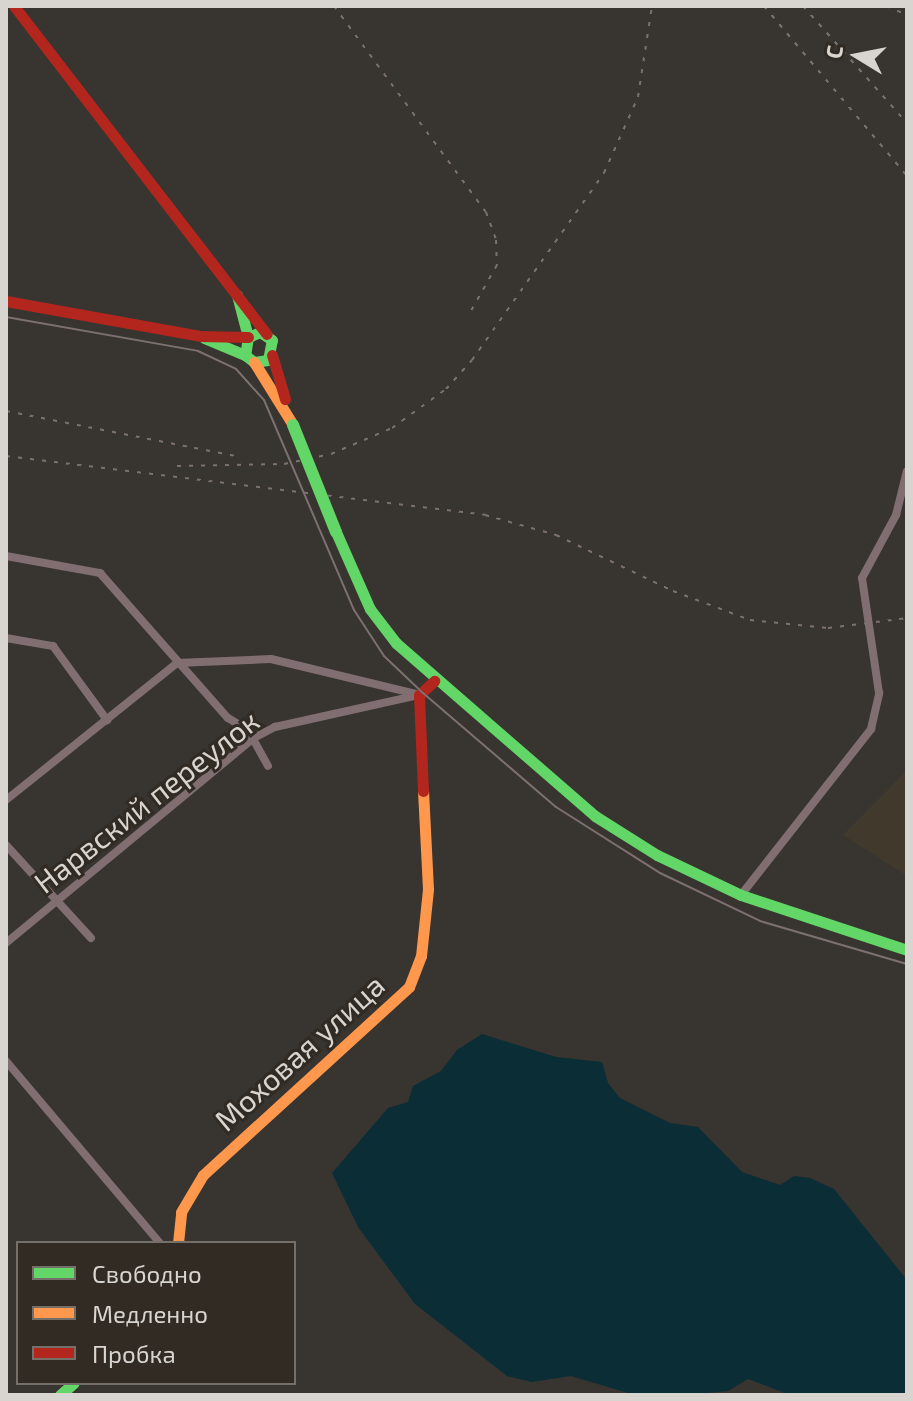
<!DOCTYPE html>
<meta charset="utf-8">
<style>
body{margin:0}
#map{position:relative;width:913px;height:1401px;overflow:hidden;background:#383430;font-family:"Exo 2",sans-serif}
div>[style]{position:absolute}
.built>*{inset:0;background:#42392d}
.water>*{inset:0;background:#0a2d36}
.street>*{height:8px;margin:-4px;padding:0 4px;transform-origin:4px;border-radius:4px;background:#806e70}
.fast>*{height:11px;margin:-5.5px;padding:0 5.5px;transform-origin:5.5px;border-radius:5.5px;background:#63d668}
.slow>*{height:11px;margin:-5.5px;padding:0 5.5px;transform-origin:5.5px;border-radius:5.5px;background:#ff974d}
.jam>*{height:11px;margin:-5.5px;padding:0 5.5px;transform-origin:5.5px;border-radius:5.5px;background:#b3261e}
.tram>*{height:2px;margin:-1px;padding:0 1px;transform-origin:1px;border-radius:1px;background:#7c7071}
.rail>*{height:2px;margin-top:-1px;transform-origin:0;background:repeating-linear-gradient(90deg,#7c7071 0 4px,transparent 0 12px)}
.fast-bridge>*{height:12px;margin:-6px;padding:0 6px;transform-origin:6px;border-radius:6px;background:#63d668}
span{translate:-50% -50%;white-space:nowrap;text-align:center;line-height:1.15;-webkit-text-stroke:6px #312b23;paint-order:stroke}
.street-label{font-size:30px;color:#d8d4cf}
.frame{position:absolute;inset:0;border:8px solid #d8d4cf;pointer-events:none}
.legend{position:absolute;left:16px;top:1241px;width:280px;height:144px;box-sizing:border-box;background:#312b23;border:2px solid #746f68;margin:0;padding:10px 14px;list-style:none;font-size:24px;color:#d8d4cf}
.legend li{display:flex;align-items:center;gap:16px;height:40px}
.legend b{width:40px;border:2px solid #746f68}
.north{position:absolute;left:817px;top:16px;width:80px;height:80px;-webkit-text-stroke:6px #312b23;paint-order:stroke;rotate:280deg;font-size:22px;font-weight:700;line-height:32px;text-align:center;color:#d8d4cf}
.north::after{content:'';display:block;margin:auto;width:28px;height:36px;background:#d8d4cf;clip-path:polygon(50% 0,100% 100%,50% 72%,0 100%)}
</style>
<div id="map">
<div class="built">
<i style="clip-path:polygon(907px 770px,907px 876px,843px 835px)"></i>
</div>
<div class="water">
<i style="clip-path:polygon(482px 1034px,556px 1057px,602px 1062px,608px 1083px,620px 1098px,670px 1123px,698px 1127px,742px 1172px,780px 1185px,794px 1176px,810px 1178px,834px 1189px,907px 1280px,907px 1395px,790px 1395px,748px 1379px,728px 1391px,685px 1395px,628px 1393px,571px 1376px,532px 1382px,507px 1376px,415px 1304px,358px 1227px,332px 1173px,388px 1108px,408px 1102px,413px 1086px,441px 1071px,457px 1050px)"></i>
</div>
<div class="street">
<i style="left:6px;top:556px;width:96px;rotate:10.3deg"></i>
<i style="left:100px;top:573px;width:193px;rotate:48.6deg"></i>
<i style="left:228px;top:718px;width:23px;rotate:31deg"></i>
<i style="left:248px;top:730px;width:41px;rotate:60.9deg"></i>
<i style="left:6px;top:638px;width:48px;rotate:9.7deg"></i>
<i style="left:53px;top:646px;width:92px;rotate:53.9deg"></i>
<i style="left:6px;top:800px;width:219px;rotate:-38.7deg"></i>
<i style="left:177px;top:663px;width:94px;rotate:-2.4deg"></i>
<i style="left:271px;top:659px;width:150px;rotate:13.5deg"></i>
<i style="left:6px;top:845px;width:126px;rotate:47.6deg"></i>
<i style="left:741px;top:895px;width:211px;rotate:-51.9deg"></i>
<i style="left:871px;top:729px;width:37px;rotate:-77deg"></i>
<i style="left:879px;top:693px;width:116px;rotate:-98.4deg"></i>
<i style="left:862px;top:578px;width:72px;rotate:-61.6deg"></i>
<i style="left:896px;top:515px;width:45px;rotate:-76deg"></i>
<i style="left:6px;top:943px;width:322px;rotate:-39.6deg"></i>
<i style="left:254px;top:738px;width:24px;rotate:-28deg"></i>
<i style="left:275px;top:727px;width:148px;rotate:-12.5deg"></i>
<i style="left:6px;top:1061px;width:238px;rotate:49.8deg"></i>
</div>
<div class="fast">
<i style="left:237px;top:295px;width:43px;rotate:75.3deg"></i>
<i style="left:248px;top:337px;width:18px;rotate:99deg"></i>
<i style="left:245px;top:355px;width:11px;rotate:38deg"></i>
<i style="left:254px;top:362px;width:14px;rotate:-8deg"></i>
<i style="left:268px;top:360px;width:20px;rotate:-79deg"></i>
<i style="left:272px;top:340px;width:14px;rotate:-146deg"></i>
<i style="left:260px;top:332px;width:13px;rotate:157deg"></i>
<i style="left:204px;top:338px;width:44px;rotate:22.5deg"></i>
<i style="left:336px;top:532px;width:84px;rotate:66.2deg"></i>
<i style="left:370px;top:609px;width:43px;rotate:52.6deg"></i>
<i style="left:396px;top:643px;width:264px;rotate:41deg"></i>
<i style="left:595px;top:816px;width:73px;rotate:32.2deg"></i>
<i style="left:657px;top:855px;width:93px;rotate:25.5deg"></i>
<i style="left:741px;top:895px;width:175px;rotate:18.3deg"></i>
<i style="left:60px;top:1395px;width:18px;rotate:-41deg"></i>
</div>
<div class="slow">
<i style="left:254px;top:362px;width:74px;rotate:58.2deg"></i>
<i style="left:178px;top:1243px;width:31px;rotate:-84deg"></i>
<i style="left:181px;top:1212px;width:43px;rotate:-59.3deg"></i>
<i style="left:203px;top:1175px;width:279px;rotate:-42.4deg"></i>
<i style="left:409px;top:987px;width:33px;rotate:-69deg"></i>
<i style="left:421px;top:956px;width:67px;rotate:-84deg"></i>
<i style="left:428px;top:889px;width:98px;rotate:-92.9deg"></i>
</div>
<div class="jam">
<i style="left:14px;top:6px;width:414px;rotate:52.4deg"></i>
<i style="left:6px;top:301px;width:197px;rotate:10.2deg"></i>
<i style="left:200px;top:336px;width:48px;rotate:1.2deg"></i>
<i style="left:272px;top:355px;width:46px;rotate:73.5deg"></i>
<i style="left:423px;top:791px;width:96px;rotate:-92.4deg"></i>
<i style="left:419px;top:695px;width:21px;rotate:-43deg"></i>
</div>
<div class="tram">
<i style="left:6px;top:317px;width:195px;rotate:10deg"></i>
<i style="left:198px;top:351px;width:42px;rotate:25.3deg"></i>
<i style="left:236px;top:369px;width:42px;rotate:47.9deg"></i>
<i style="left:264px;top:400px;width:228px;rotate:66.8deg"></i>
<i style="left:354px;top:610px;width:55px;rotate:56.9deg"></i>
<i style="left:384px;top:656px;width:54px;rotate:43.5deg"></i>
<i style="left:423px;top:693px;width:175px;rotate:40.6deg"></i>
<i style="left:556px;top:807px;width:123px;rotate:32.4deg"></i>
<i style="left:660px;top:873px;width:111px;rotate:25.6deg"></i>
<i style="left:760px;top:921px;width:153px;rotate:16.3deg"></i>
</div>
<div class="rail">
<i style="left:334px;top:6px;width:256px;rotate:53.6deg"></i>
<i style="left:486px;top:212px;width:30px;rotate:70deg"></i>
<i style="left:496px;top:240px;width:25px;rotate:88deg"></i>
<i style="left:497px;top:265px;width:59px;rotate:119.6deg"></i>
<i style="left:764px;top:6px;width:222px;rotate:49.9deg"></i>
<i style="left:803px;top:6px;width:157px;rotate:48.4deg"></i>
<i style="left:886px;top:6px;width:23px;rotate:23deg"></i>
<i style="left:6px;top:411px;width:238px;rotate:11.1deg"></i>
<i style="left:6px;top:456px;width:483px;rotate:7deg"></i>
<i style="left:485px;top:515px;width:74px;rotate:15.7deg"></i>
<i style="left:556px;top:535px;width:130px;rotate:25.6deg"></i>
<i style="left:673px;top:591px;width:82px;rotate:20.6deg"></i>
<i style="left:750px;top:620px;width:78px;rotate:5.9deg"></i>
<i style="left:828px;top:628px;width:80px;rotate:-7.2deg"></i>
<i style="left:177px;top:466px;width:107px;rotate:-1.1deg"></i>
<i style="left:284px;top:464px;width:48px;rotate:-12deg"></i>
<i style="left:331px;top:454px;width:66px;rotate:-23.1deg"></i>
<i style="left:392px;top:428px;width:67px;rotate:-35.8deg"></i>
<i style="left:446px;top:389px;width:39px;rotate:-48deg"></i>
<i style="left:472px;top:360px;width:229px;rotate:-54.8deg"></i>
<i style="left:604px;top:173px;width:83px;rotate:-65.9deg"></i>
<i style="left:638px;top:97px;width:92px;rotate:-81.3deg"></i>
</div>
<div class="fast-bridge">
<i style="left:293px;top:425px;width:115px;rotate:68.1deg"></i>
</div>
<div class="street-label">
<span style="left:146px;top:801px;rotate:-38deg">Нарвский переулок</span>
<span style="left:299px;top:1052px;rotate:-42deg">Моховая улица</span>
</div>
<div class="frame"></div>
<ul class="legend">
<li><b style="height:10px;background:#63d668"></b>Свободно</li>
<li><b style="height:10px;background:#ff974d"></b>Медленно</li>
<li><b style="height:10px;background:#b3261e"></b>Пробка</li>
</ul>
<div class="north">С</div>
</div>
